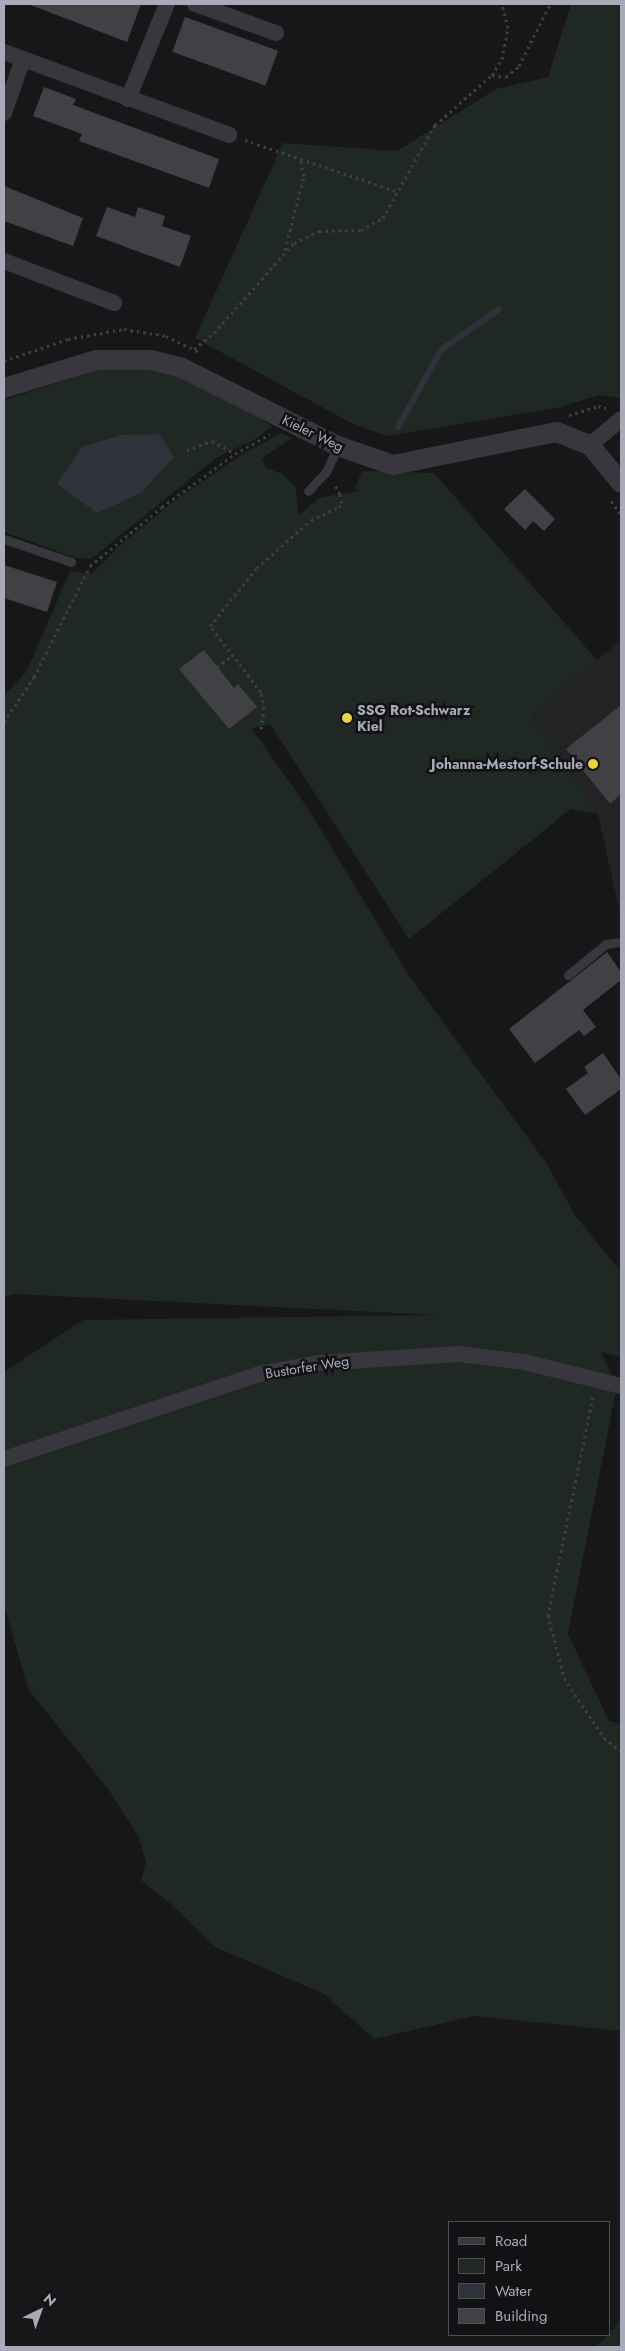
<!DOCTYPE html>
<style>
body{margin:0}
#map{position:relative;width:625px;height:2351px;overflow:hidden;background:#171618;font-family:Jost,sans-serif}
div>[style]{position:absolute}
.built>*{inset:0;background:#232225}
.green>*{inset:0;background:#202823}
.water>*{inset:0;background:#2d323b}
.stream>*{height:6px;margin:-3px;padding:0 3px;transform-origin:3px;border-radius:3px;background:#2d323b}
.building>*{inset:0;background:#414045;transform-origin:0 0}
.path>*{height:3px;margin-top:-1.5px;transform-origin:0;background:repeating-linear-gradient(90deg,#3e3e44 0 2.5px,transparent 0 6.5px)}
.service>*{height:9px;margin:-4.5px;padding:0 4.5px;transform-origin:4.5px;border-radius:4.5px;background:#38373d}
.minor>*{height:16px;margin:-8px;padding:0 8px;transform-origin:8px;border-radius:8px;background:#38373d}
.tertiary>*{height:20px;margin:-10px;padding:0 10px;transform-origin:10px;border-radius:10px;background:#38373d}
.dots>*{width:14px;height:14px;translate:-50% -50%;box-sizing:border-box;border:2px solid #121113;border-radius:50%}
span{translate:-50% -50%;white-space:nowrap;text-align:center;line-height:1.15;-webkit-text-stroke:5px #121113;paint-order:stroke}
.street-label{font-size:14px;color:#a9aab7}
.poi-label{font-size:14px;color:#a9aab7;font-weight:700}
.left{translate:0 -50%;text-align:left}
.right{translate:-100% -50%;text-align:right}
.frame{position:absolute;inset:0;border:5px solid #a9aab7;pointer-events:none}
.legend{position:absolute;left:448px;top:2221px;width:162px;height:115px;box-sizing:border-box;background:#121113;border:1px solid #4e4e55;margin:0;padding:6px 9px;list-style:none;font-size:15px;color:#a9aab7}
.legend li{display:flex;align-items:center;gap:10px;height:25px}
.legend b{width:25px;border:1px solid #4e4e55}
.north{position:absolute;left:15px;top:2286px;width:50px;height:50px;-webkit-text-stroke:4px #121113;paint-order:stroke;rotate:42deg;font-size:14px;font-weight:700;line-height:20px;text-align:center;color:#a9aab7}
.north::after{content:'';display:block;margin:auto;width:18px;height:22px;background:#a9aab7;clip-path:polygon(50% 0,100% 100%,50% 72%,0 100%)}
</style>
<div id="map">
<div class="built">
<i style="clip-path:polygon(621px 640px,621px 919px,598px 814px,531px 715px)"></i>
</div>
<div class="green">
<i style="clip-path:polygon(571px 4px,621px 4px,621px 398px,599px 395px,561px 407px,387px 436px,351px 423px,195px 338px,283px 143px,397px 151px,496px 89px,548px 77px)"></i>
<i style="clip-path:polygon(138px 366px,175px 374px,228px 398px,272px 426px,257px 438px,216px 458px,91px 559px,76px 558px,4px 532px,4px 400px,97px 370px)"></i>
<i style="clip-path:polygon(281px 433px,292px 438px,262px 458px,266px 468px,282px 474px,296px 488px,298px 515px,321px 497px,359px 491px,355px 488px,362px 471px,434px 473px,597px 660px,531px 715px,598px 814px,571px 809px,409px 939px,270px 724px,252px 729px,307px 807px,410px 977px,547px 1164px,574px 1214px,621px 1272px,621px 1357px,601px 1352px,617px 1385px,568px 1634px,609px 1721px,621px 1724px,621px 2031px,474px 2016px,374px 2039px,324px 1994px,215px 1947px,172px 1905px,141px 1880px,146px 1862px,138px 1836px,108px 1789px,28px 1689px,4px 1605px,4px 1372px,83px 1320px,438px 1315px,14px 1294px,4px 1297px,4px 696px,27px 671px,70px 571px,92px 574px,117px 548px,174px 501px,241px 455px)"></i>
<i style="clip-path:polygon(621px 2318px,621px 2347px,595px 2347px,609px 2335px)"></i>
</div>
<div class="water">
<i style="clip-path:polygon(160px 434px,174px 457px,141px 493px,97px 513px,57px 484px,82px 447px,121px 435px)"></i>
</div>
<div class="stream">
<i style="left:398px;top:427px;width:88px;rotate:-60.8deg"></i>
<i style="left:441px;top:350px;width:70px;rotate:-35.1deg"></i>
</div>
<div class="building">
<i style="clip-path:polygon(28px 4px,141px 4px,127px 42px)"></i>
<i style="left:185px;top:17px;width:99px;height:37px;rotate:20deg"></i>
<i style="clip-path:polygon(44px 87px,76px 99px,73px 105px,219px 159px,209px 188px,79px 141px,82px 134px,33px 116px)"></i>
<i style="clip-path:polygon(4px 186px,83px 218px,73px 246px,4px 221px)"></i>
<i style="clip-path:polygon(107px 207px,135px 217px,138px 207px,165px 216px,162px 226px,191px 236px,180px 267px,96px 236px)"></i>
<i style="clip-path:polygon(525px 489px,555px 519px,544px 531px,533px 521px,525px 530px,504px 509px)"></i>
<i style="clip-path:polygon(4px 565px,57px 582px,47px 612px,4px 598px)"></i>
<i style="clip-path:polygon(204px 650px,234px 688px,238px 684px,257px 707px,229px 729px,179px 669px)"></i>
<i style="clip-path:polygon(621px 705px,621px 794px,610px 804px,566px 749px)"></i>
<i style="clip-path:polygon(607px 952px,621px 972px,621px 980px,583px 1010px,596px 1027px,584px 1036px,579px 1030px,535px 1063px,509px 1029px)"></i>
<i style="clip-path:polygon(603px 1053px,621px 1079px,621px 1089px,585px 1115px,566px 1089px,588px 1073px,584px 1067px)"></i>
</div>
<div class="path">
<i style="left:492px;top:75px;width:14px;rotate:8deg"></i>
<i style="left:506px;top:77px;width:17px;rotate:-40deg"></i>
<i style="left:519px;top:66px;width:69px;rotate:-63.4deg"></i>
<i style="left:245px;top:140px;width:159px;rotate:18.7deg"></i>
<i style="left:285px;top:250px;width:76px;rotate:-75.6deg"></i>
<i style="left:304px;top:176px;width:17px;rotate:-103deg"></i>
<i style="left:194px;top:349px;width:26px;rotate:-39deg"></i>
<i style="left:214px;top:333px;width:120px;rotate:-48.4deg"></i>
<i style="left:294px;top:243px;width:28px;rotate:-26deg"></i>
<i style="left:319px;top:231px;width:42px;rotate:-1.4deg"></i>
<i style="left:361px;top:230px;width:25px;rotate:-29deg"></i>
<i style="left:383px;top:218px;width:107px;rotate:-60.8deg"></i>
<i style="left:435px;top:125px;width:76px;rotate:-41.3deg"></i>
<i style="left:492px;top:75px;width:19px;rotate:-58deg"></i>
<i style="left:502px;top:59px;width:32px;rotate:-79deg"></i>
<i style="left:508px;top:28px;width:25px;rotate:-104deg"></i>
<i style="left:4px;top:361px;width:68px;rotate:-19deg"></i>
<i style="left:68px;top:339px;width:57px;rotate:-10.1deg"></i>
<i style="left:124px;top:329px;width:43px;rotate:9.5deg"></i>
<i style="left:166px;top:336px;width:39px;rotate:26deg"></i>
<i style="left:569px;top:415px;width:30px;rotate:-17deg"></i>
<i style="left:598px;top:406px;width:8px;rotate:14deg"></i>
<i style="left:187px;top:450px;width:27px;rotate:-20deg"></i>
<i style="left:212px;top:441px;width:26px;rotate:29deg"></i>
<i style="left:611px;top:501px;width:17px;rotate:54deg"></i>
<i style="left:217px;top:667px;width:20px;rotate:-37deg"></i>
<i style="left:4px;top:722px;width:54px;rotate:-56.3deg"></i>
<i style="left:34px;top:677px;width:124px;rotate:-63.2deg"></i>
<i style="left:90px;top:566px;width:93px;rotate:-39.3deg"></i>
<i style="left:162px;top:507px;width:90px;rotate:-36deg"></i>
<i style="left:235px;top:454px;width:40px;rotate:-29.7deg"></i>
<i style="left:261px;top:729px;width:20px;rotate:-81deg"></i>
<i style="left:264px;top:709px;width:17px;rotate:-100deg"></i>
<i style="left:261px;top:692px;width:83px;rotate:-127.7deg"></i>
<i style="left:210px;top:626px;width:75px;rotate:-51deg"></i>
<i style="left:257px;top:568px;width:72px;rotate:-41.6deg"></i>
<i style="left:311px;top:520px;width:31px;rotate:-25deg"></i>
<i style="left:339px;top:507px;width:5px;rotate:-53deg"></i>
<i style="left:342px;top:503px;width:9px;rotate:-103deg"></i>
<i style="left:340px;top:494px;width:13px;rotate:-119deg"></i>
<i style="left:593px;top:1397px;width:223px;rotate:101.7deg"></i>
<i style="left:548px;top:1615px;width:65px;rotate:75.7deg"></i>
<i style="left:564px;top:1678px;width:72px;rotate:56.3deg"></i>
<i style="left:604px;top:1738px;width:21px;rotate:37deg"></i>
</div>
<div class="service">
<i style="left:308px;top:491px;width:26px;rotate:-47deg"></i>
<i style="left:326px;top:472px;width:29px;rotate:-65deg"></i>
<i style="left:4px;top:539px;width:71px;rotate:18.9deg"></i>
<i style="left:568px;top:975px;width:49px;rotate:-39.2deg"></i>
<i style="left:606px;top:944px;width:15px;rotate:-8deg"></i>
</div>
<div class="minor">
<i style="left:195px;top:4px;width:86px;rotate:19.7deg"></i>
<i style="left:4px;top:52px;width:240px;rotate:20.2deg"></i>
<i style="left:128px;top:99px;width:103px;rotate:-67.7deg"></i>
<i style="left:4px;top:113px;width:57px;rotate:-70.6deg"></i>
<i style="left:4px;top:261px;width:118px;rotate:20.9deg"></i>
<i style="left:590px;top:445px;width:40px;rotate:-40deg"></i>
<i style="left:4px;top:1459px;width:269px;rotate:-18.4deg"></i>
<i style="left:259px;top:1374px;width:61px;rotate:-10.4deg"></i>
<i style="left:319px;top:1363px;width:140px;rotate:-3.7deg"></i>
<i style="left:459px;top:1354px;width:65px;rotate:7deg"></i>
<i style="left:524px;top:1362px;width:100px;rotate:13.9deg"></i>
</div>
<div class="tertiary">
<i style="left:4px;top:388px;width:96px;rotate:-16.9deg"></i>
<i style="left:96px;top:360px;width:55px"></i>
<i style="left:151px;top:360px;width:32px;rotate:14deg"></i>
<i style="left:182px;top:368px;width:174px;rotate:26.6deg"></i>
<i style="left:338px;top:446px;width:58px;rotate:19.1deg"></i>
<i style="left:393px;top:465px;width:167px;rotate:-11.4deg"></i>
<i style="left:557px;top:432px;width:35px;rotate:22deg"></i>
<i style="left:590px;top:445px;width:49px;rotate:50.8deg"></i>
</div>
<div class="dots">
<i style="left:347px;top:718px;background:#e8d33e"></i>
<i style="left:593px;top:764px;background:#e8d33e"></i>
</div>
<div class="street-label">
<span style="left:313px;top:433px;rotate:26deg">Kieler Weg</span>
<span style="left:307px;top:1367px;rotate:-9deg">Bustorfer Weg</span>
</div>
<div class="poi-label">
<span class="left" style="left:357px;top:718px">SSG Rot-Schwarz<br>Kiel</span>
<span class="right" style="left:583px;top:764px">Johanna-Mestorf-Schule</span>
</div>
<div class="frame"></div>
<ul class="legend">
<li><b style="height:6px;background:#38373d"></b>Road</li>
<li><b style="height:14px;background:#202823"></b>Park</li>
<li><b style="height:14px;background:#2d323b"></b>Water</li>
<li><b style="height:14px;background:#414045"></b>Building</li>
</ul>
<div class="north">N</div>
</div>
